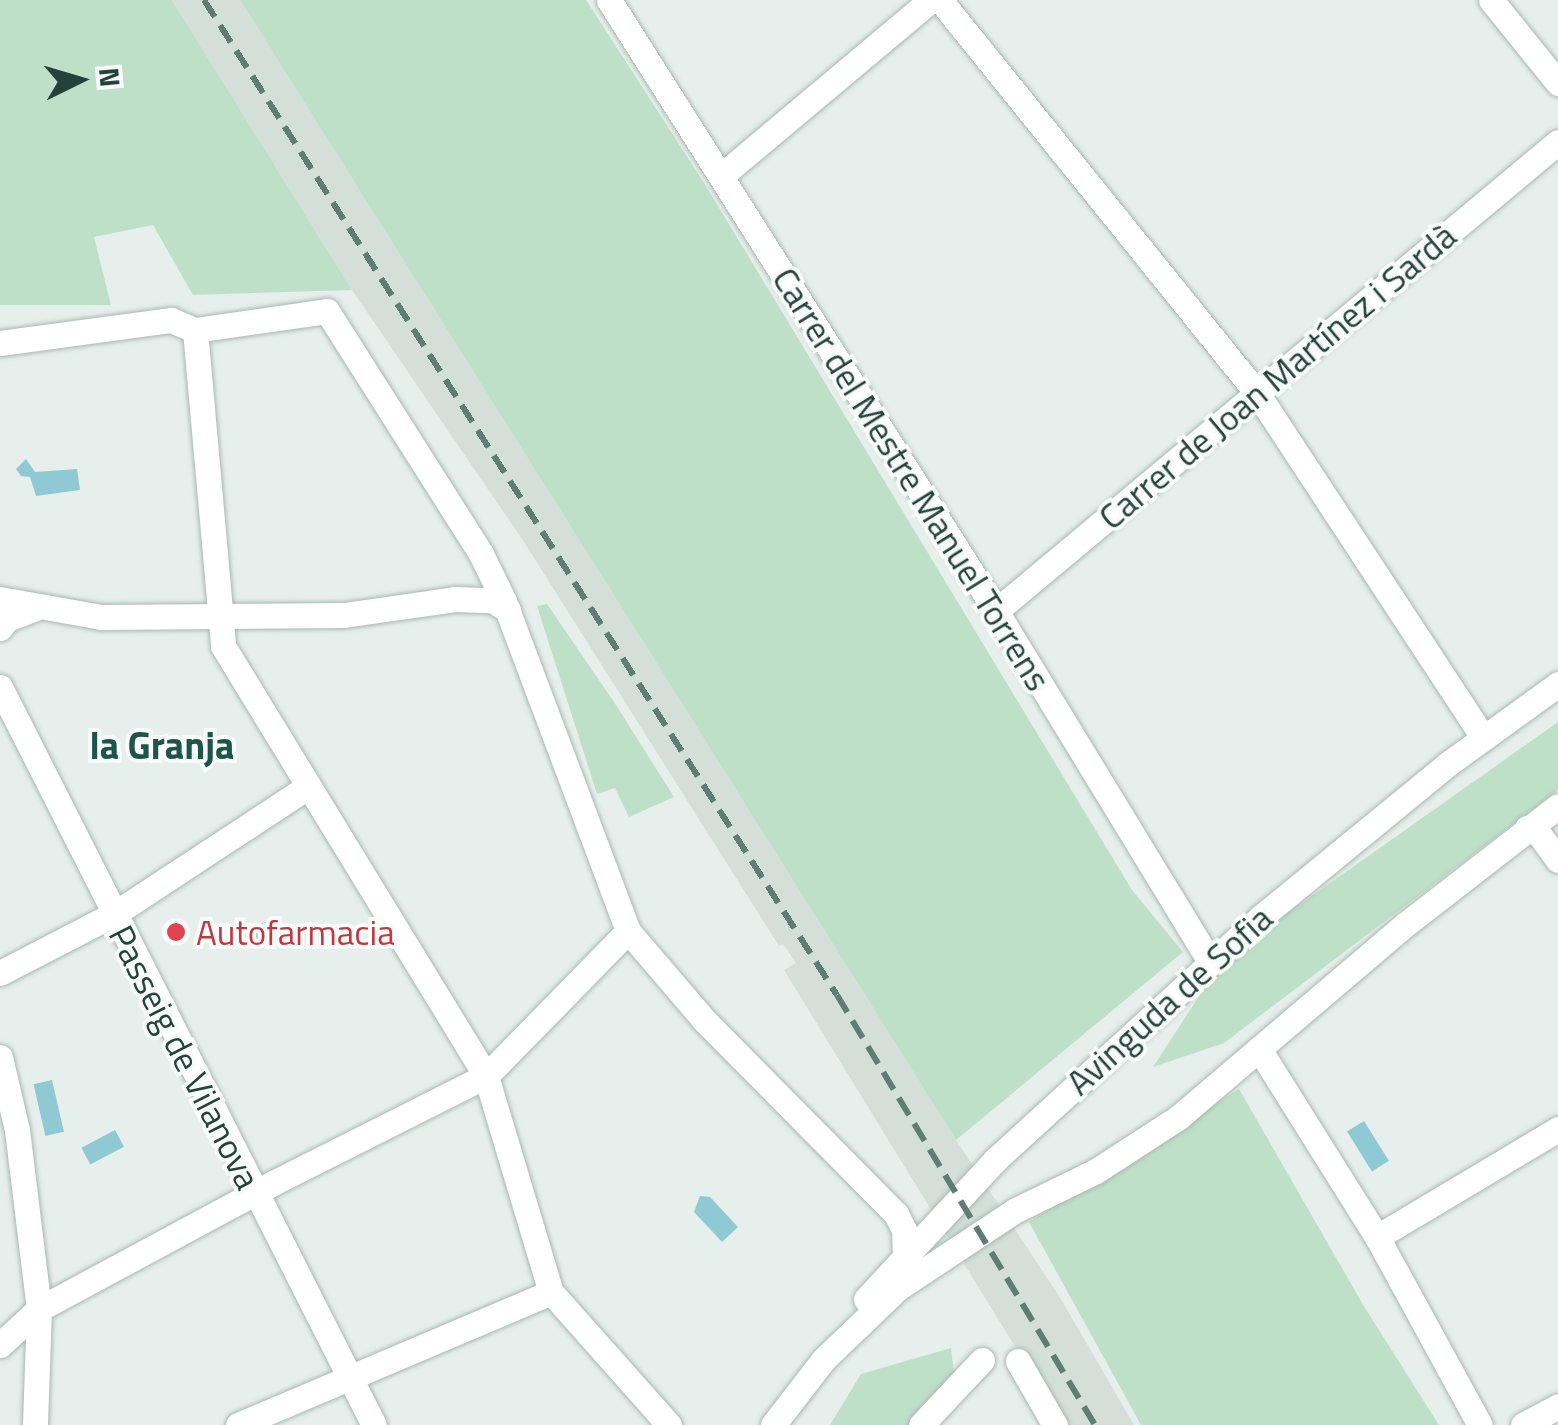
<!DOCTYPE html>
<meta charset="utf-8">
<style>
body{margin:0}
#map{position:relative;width:1558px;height:1425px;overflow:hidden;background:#e6efeb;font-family:"Titillium Web",sans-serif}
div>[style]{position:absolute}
.built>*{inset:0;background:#d4dfda}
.green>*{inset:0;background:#bfe0c8}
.water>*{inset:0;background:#8ec9d4;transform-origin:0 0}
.roads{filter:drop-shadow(0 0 2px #a8b8b2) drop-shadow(0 0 2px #a8b8b2)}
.minor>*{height:25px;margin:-12.5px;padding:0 12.5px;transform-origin:12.5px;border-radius:12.5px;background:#fff}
.rail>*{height:6px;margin-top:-3px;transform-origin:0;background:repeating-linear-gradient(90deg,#5f7d75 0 20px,transparent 0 30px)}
.dots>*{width:28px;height:28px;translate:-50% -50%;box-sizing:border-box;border:5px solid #f7fbf9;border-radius:50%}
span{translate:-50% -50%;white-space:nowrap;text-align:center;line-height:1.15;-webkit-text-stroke:8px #f7fbf9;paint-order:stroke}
.street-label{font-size:35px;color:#24423a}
.health-label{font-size:35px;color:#be3a42}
.left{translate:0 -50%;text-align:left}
.neighbourhood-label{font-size:38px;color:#1f5548;font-weight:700}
.north{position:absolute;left:30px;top:30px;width:100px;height:100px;-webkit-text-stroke:8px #f7fbf9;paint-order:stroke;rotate:85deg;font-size:28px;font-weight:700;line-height:40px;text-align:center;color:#24423a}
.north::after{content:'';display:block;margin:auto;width:35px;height:45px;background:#24423a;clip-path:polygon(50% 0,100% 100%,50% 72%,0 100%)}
</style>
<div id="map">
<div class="built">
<i style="clip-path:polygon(172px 0,240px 0,956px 1140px,1061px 1299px,1134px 1425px,1063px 1425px,784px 970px,796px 963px,783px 944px,779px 946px,524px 542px,352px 290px)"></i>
</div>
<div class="green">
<i style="clip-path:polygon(0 0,172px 0,352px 290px,193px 295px,153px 225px,94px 237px,111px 305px,0 305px)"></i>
<i style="clip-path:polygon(240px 0,586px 0,704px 183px,1132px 890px,1183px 952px,956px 1140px)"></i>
<i style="clip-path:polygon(547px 604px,616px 705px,674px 797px,629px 817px,615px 788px,597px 794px,537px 606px)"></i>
<i style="clip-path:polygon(1558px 722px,1558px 790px,1224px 1043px,1153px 1067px,1224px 958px)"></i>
<i style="clip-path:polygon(1239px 1089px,1365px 1308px,1439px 1425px,1141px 1425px,1029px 1222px)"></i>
<i style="clip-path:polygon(951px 1348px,954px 1374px,912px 1425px,830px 1425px,861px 1374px)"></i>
</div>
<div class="water">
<i style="clip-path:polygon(26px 459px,35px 472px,77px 469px,80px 490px,36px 496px,30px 477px,21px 476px,16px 469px)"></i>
<i style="clip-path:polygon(267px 922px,274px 925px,274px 932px,253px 947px,243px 946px,238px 929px)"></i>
<i style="left:52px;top:1080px;width:53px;height:19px;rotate:77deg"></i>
<i style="left:1364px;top:1121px;width:47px;height:20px;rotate:58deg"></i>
<i style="left:115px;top:1130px;width:19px;height:38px;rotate:62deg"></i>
<i style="clip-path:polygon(700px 1196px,710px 1197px,738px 1227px,722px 1242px,694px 1212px)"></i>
</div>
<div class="roads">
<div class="minor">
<i style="left:609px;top:0;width:723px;rotate:57.65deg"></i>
<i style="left:996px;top:611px;width:411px;rotate:58.6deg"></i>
<i style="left:940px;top:0;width:505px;rotate:51.11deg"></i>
<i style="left:1257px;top:393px;width:412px;rotate:56.7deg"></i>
<i style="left:1491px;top:0;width:107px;rotate:51.1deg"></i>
<i style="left:721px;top:176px;width:274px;rotate:-40deg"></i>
<i style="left:195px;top:330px;width:317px;rotate:84.9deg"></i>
<i style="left:223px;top:646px;width:504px;rotate:58.55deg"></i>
<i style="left:486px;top:1076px;width:226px;rotate:73.3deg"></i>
<i style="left:551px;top:1292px;width:178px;rotate:48.4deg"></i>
<i style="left:0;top:343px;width:173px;rotate:-7.7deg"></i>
<i style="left:171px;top:320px;width:26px;rotate:23deg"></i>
<i style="left:195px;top:330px;width:133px;rotate:-8.2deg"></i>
<i style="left:327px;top:311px;width:288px;rotate:57.6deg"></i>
<i style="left:481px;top:554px;width:52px;rotate:63.9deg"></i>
<i style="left:504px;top:601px;width:353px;rotate:69.4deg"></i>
<i style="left:628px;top:931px;width:117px;rotate:49.5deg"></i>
<i style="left:704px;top:1020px;width:273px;rotate:45.3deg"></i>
<i style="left:896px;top:1214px;width:18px;rotate:63deg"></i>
<i style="left:904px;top:1230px;width:24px;rotate:88deg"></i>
<i style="left:0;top:599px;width:103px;rotate:10.1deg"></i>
<i style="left:101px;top:617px;width:243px;rotate:-0.5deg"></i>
<i style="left:344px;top:615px;width:112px;rotate:-8.2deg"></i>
<i style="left:455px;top:599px;width:37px;rotate:2deg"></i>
<i style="left:492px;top:600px;width:19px;rotate:32deg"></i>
<i style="left:996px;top:611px;width:732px;rotate:-39.85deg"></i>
<i style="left:0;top:628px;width:11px;rotate:-52deg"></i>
<i style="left:7px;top:619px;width:30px;rotate:-21deg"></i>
<i style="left:0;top:687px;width:827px;rotate:63.13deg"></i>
<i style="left:1527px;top:828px;width:13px;rotate:27deg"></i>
<i style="left:1539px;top:834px;width:32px;rotate:54deg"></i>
<i style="left:0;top:973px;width:128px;rotate:-27.4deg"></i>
<i style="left:114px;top:914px;width:230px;rotate:-33.3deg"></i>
<i style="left:1259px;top:1049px;width:222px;rotate:57.9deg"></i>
<i style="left:1377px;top:1237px;width:214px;rotate:61.3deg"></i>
<i style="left:0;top:1057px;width:75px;rotate:76.9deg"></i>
<i style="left:17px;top:1130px;width:180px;rotate:83deg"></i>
<i style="left:39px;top:1309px;width:116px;rotate:92deg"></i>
<i style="left:1377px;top:1237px;width:211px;rotate:-30.8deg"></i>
<i style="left:866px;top:1299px;width:190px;rotate:-47.1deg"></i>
<i style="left:995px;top:1160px;width:360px;rotate:-42.4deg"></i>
<i style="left:1261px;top:917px;width:243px;rotate:-39.3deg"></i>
<i style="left:1449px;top:763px;width:135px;rotate:-35.9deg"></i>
<i style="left:0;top:1345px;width:53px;rotate:-42.7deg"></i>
<i style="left:39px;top:1309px;width:266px;rotate:-28.3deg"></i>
<i style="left:273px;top:1183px;width:238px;rotate:-26.7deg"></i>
<i style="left:486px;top:1076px;width:203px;rotate:-45.6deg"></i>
<i style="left:1018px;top:1361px;width:74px;rotate:60deg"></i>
<i style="left:238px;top:1425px;width:340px;rotate:-23deg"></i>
<i style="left:773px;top:1425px;width:82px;rotate:-52.4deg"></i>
<i style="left:823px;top:1360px;width:104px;rotate:-43.8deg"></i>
<i style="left:898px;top:1288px;width:141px;rotate:-33.5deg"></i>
<i style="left:1016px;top:1210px;width:89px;rotate:-26deg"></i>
<i style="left:1096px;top:1171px;width:99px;rotate:-33deg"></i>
<i style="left:1179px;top:1117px;width:298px;rotate:-40.4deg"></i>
<i style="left:1406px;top:924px;width:192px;rotate:-37.8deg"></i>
<i style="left:921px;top:1425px;width:89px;rotate:-46.8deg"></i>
<i style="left:1523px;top:1425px;width:40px;rotate:-28deg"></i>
</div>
</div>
<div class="rail">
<i style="left:204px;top:0;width:1179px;rotate:57.54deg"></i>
<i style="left:837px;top:995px;width:501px;rotate:59.04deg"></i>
</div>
<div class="dots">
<i style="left:176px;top:932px;background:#e0444e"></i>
</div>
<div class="street-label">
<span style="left:1277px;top:376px;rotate:-40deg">Carrer de Joan Martínez i Sardà</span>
<span style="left:912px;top:479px;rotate:58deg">Carrer del Mestre Manuel Torrens</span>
<span style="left:1169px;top:1000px;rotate:-42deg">Avinguda de Sofia</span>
<span style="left:185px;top:1057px;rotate:63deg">Passeig de Vilanova</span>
</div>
<div class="health-label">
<span class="left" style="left:196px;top:932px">Autofarmacia</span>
</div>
<div class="neighbourhood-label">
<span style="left:162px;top:746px">la Granja</span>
</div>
<div class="north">N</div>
</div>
